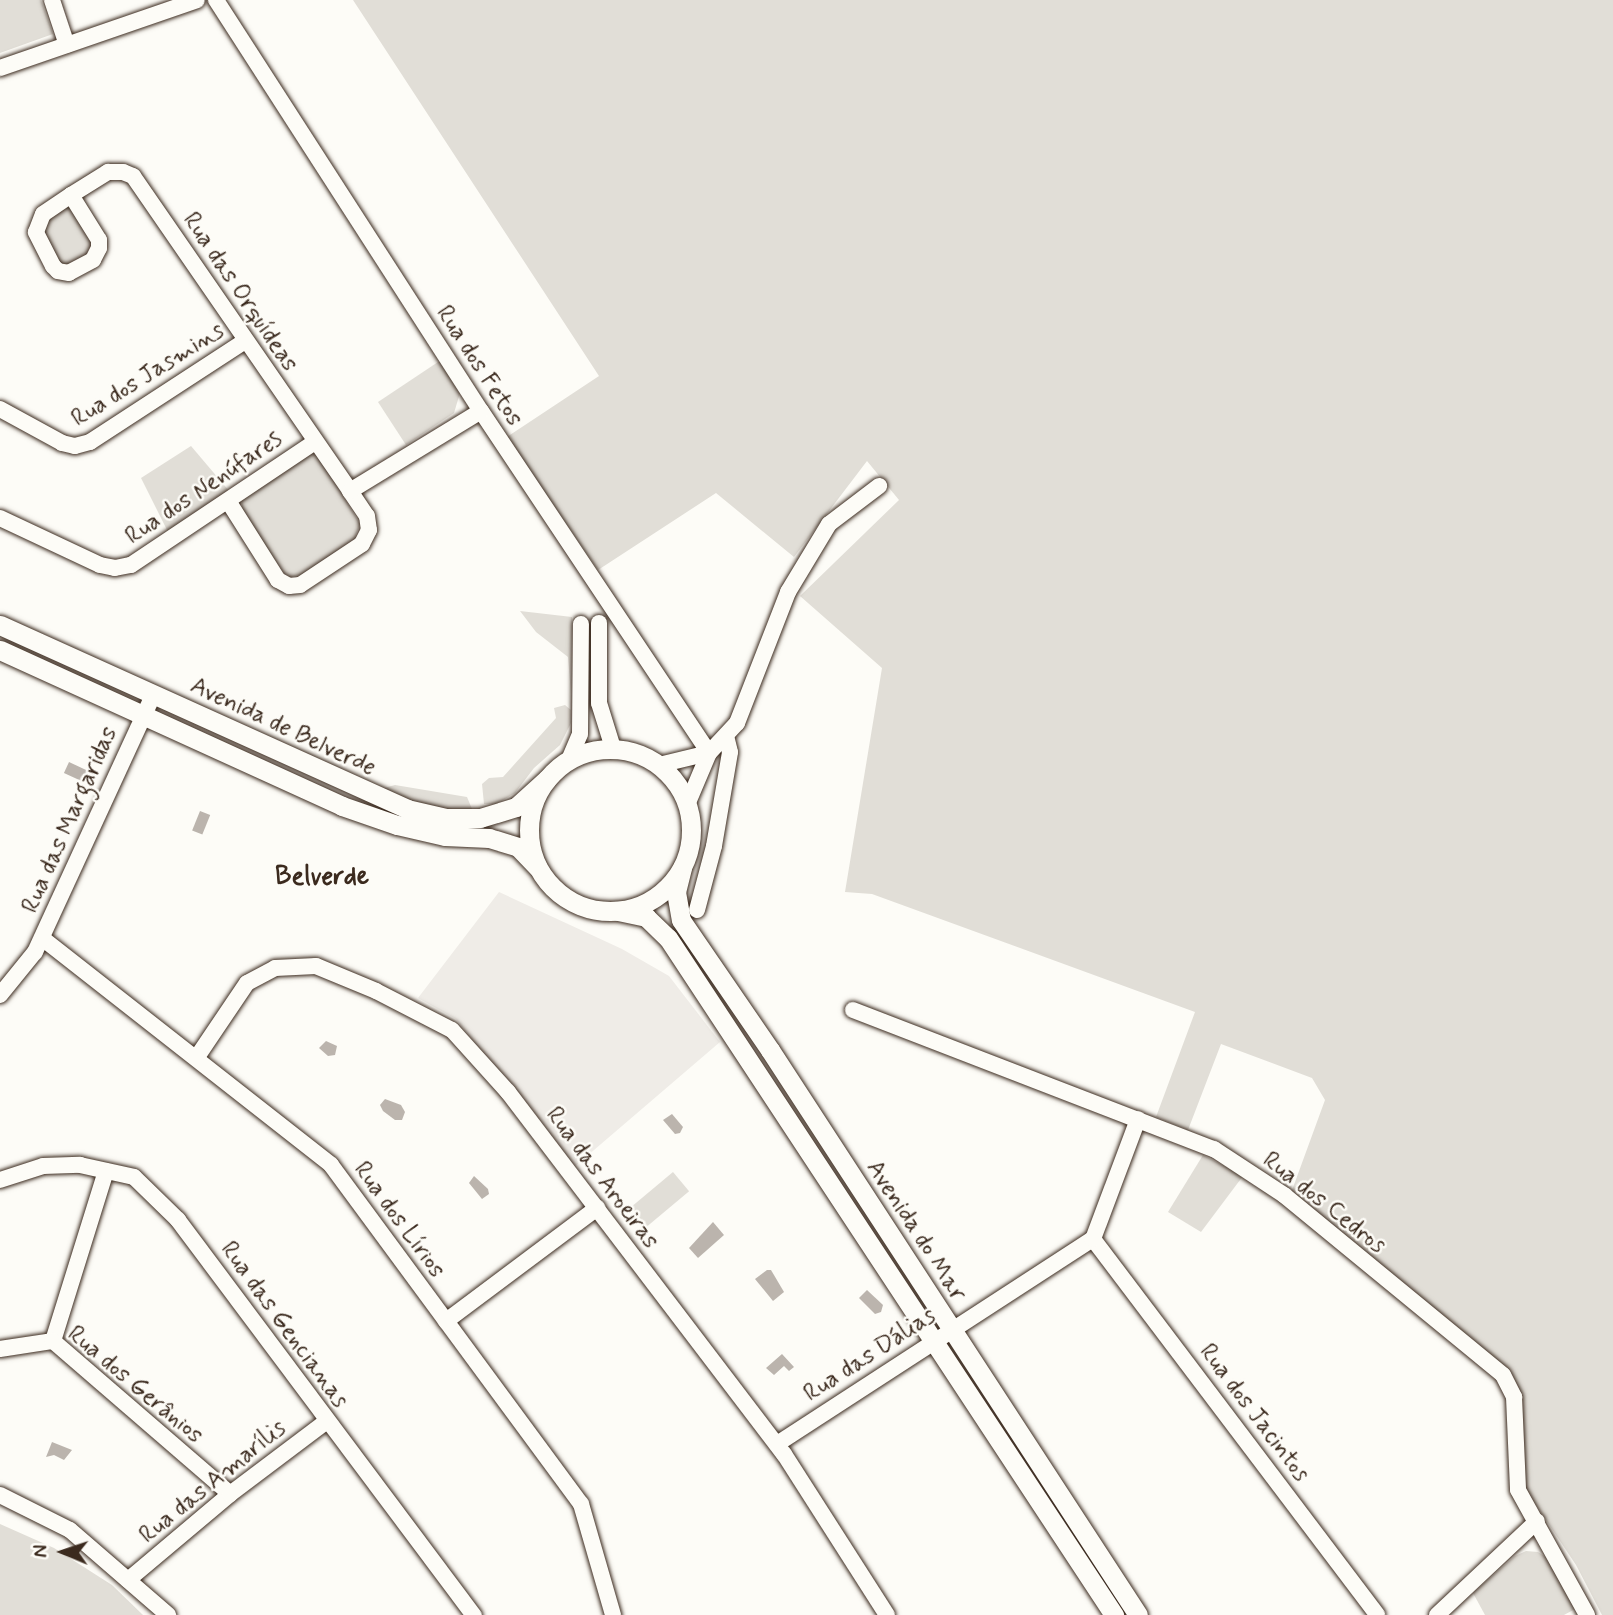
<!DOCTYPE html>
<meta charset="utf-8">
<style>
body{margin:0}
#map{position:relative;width:1613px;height:1615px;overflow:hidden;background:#fdfcf7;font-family:Mynerve,sans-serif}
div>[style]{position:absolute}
.built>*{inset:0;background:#efece7}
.green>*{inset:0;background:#e1ded7;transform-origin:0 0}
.water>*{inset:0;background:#bbb4ad;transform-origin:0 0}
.roads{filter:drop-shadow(0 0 2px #3b2a1e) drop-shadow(0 0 2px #3b2a1e)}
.minor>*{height:16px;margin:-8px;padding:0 8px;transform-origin:8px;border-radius:8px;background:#fdfcf7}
.major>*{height:19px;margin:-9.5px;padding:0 9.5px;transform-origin:9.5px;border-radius:9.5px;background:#fdfcf7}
.major>.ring{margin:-9.5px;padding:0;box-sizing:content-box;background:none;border:19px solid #fdfcf7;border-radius:50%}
span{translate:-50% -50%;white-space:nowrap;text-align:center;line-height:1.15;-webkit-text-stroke:5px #fdfcf7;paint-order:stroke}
.street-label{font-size:24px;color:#3b2a1e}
.neighbourhood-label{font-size:26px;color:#3b2a1e;font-weight:700}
.north{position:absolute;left:28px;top:1517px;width:70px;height:70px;-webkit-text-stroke:5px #fdfcf7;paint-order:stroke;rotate:272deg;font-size:19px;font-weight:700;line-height:28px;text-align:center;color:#3b2a1e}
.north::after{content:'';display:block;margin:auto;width:24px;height:32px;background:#3b2a1e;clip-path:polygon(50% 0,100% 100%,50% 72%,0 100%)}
</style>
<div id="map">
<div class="built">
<i style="clip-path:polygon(499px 892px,622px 949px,669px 976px,720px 1042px,573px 1168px,456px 1019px,418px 998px)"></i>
</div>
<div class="green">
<i style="clip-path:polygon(0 0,41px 0,53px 34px,0 53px)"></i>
<i style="clip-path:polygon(353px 0,1613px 0,1613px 1615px,1602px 1615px,1576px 1565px,1524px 1487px,1521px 1397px,1291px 1193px,1325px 1100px,1312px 1078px,1221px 1044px,1188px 1130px,1156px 1117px,1195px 1012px,872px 894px,845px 892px,882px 668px,800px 596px,899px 500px,867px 461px,794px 557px,716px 493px,598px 570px,507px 437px,599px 376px)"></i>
<i style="clip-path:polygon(69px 203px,95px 240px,89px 257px,61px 268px,42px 238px,44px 217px)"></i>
<i style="clip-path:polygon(441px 360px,460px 393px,454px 413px,406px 445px,378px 402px)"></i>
<i style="clip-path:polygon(191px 446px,230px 492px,169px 534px,141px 478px)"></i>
<i style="clip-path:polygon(311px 454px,319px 456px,360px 524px,354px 540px,304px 574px,290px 577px,284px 573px,242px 511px,242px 501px,244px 497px)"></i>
<i style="clip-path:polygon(520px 611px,572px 617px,571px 694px,568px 657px,536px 632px)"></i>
<i style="clip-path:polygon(565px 705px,571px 710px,571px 723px,560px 745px,534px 768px,515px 793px,496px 804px,484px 804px,482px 784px,489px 778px,503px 777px,556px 718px,554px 708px)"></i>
<i style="clip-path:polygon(395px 785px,467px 797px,472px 809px,445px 810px,383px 793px,384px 788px)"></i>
<i style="clip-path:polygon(1203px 1155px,1243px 1176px,1201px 1232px,1168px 1212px)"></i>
<i style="left:673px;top:1172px;width:25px;height:55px;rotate:50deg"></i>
<i style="clip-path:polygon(0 1524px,54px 1548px,112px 1585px,143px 1615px,0 1615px)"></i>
<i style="clip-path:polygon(1526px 1551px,1538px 1552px,1547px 1558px,1575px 1609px,1564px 1615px,1485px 1615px,1473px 1593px,1515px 1556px)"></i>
</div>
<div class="water">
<i style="left:69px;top:762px;width:23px;height:12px;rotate:25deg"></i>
<i style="left:200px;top:811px;width:11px;height:21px;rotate:22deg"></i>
<i style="clip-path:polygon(326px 1041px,337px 1046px,335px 1055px,328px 1056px,319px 1048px)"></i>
<i style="clip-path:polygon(385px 1099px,401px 1105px,405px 1112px,402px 1120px,395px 1120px,383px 1111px,380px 1105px)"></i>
<i style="clip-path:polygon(672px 1114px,683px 1127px,680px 1133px,675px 1134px,663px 1120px)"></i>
<i style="clip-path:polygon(474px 1176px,488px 1189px,489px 1194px,482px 1199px,469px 1183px)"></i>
<i style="clip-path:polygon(713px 1222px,724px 1235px,698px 1258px,689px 1248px)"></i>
<i style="clip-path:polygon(767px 1270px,771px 1270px,784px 1292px,773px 1301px,755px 1279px)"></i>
<i style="clip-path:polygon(867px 1290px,883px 1305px,881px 1312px,875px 1314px,859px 1298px)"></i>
<i style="clip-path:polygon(782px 1354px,794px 1367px,789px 1371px,784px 1366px,774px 1375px,766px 1368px)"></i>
<i style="clip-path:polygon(52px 1442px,72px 1450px,64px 1460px,54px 1455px,46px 1457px)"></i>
</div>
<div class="roads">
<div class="minor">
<i style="left:52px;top:0;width:47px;rotate:71.6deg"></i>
<i style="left:216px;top:0;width:489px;rotate:57.2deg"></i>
<i style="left:481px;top:411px;width:411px;rotate:56.3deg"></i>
<i style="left:0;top:68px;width:208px;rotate:-19deg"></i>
<i style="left:71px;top:195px;width:53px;rotate:58.1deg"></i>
<i style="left:99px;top:240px;width:8px;rotate:90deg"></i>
<i style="left:99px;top:248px;width:13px;rotate:117deg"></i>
<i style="left:93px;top:260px;width:27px;rotate:152deg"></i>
<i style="left:69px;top:273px;width:11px;rotate:-170deg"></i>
<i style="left:58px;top:271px;width:7px;rotate:-135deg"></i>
<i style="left:53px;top:266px;width:38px;rotate:-117deg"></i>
<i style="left:36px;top:232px;width:19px;rotate:-69deg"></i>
<i style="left:43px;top:214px;width:34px;rotate:-34deg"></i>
<i style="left:71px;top:195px;width:44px;rotate:-31.9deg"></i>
<i style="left:108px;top:172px;width:15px"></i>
<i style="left:123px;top:172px;width:11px;rotate:22deg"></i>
<i style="left:133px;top:176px;width:383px;rotate:55.4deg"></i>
<i style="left:350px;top:491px;width:30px;rotate:56deg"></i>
<i style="left:367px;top:516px;width:14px;rotate:82deg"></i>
<i style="left:369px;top:530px;width:16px;rotate:117deg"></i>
<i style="left:362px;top:544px;width:74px;rotate:146.5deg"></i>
<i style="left:300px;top:585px;width:11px;rotate:175deg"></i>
<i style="left:289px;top:586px;width:13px;rotate:-151deg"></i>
<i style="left:278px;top:580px;width:93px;rotate:-122.3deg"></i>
<i style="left:0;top:409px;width:71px;rotate:28.7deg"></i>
<i style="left:62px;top:443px;width:13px;rotate:13deg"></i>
<i style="left:75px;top:446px;width:16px;rotate:-15deg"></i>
<i style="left:90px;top:442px;width:185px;rotate:-33.1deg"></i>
<i style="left:350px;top:491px;width:153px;rotate:-31.4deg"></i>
<i style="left:0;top:518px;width:110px;rotate:25.2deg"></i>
<i style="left:100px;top:565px;width:15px;rotate:11deg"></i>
<i style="left:115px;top:568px;width:16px;rotate:-11deg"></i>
<i style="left:131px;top:565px;width:221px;rotate:-33.8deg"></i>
<i style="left:599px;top:623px;width:80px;rotate:90deg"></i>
<i style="left:599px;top:703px;width:47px;rotate:72.7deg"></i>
<i style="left:569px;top:760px;width:28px;rotate:-67deg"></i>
<i style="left:580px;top:734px;width:110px;rotate:-89.5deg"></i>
<i style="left:659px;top:765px;width:51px;rotate:-13.5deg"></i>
<i style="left:687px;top:805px;width:56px;rotate:-67.1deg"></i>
<i style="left:709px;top:753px;width:41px;rotate:-47deg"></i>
<i style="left:737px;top:723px;width:141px;rotate:-68.7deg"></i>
<i style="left:788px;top:592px;width:79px;rotate:-58.9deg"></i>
<i style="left:829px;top:524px;width:63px;rotate:-37.2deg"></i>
<i style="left:697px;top:910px;width:66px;rotate:-75.1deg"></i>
<i style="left:714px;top:846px;width:95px;rotate:-80.3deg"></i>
<i style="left:730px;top:752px;width:16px;rotate:-104deg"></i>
<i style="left:42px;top:938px;width:367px;rotate:38.1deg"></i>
<i style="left:331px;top:1165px;width:421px;rotate:53.6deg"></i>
<i style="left:581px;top:1504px;width:116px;rotate:73.9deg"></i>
<i style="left:0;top:995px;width:55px;rotate:-50.9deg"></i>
<i style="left:35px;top:952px;width:283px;rotate:-65.3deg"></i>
<i style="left:853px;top:1010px;width:387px;rotate:21.1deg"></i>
<i style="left:1214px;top:1149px;width:84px;rotate:33.3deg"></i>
<i style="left:1284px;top:1195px;width:283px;rotate:39.4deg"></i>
<i style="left:1503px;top:1375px;width:25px;rotate:63deg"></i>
<i style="left:1514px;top:1397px;width:93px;rotate:87.5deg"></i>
<i style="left:1518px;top:1490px;width:143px;rotate:61.1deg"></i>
<i style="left:197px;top:1057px;width:89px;rotate:-56deg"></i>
<i style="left:247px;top:983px;width:32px;rotate:-28deg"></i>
<i style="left:275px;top:968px;width:41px;rotate:-2.8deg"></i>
<i style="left:316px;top:966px;width:65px;rotate:22.6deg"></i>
<i style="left:376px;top:991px;width:85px;rotate:27.2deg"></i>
<i style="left:452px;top:1030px;width:84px;rotate:47.9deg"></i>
<i style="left:508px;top:1092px;width:455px;rotate:52.7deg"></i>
<i style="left:784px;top:1454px;width:191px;rotate:57.4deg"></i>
<i style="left:0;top:1180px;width:45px;rotate:-18deg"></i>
<i style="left:43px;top:1166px;width:37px;rotate:-2deg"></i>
<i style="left:80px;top:1165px;width:55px;rotate:12.5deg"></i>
<i style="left:134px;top:1177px;width:62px;rotate:44.3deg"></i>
<i style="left:178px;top:1220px;width:494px;rotate:53.2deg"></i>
<i style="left:1093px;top:1239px;width:471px;rotate:52.9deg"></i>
<i style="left:446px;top:1321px;width:189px;rotate:-36.8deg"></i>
<i style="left:53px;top:1341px;width:178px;rotate:-72.7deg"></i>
<i style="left:0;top:1349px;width:54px;rotate:-8.6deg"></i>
<i style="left:53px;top:1341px;width:234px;rotate:40.8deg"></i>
<i style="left:777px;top:1444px;width:377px;rotate:-33deg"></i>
<i style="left:1093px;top:1239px;width:128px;rotate:-69.4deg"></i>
<i style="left:0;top:1495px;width:78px;rotate:26.6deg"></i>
<i style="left:70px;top:1530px;width:130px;rotate:40.9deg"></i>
<i style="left:128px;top:1580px;width:133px;rotate:-40.1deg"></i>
<i style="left:230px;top:1494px;width:121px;rotate:-37deg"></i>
<i style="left:1437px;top:1615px;width:137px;rotate:-43.2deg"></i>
</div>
<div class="major">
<i style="left:0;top:625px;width:447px;rotate:24.3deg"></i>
<i style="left:407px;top:809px;width:39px;rotate:13deg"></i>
<i style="left:445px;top:818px;width:35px"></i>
<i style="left:480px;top:818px;width:38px;rotate:-17deg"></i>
<i style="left:516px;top:807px;width:42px;rotate:-42.1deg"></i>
<i style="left:0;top:650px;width:376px;rotate:24.5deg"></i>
<i style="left:342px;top:806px;width:58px;rotate:19.1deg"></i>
<i style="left:397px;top:825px;width:49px;rotate:12.9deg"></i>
<i style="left:445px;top:836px;width:44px;rotate:2.6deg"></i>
<i style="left:489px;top:838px;width:30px;rotate:17deg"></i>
<i style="left:518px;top:847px;width:28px;rotate:46deg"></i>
<i class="ring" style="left:529px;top:749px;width:143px;height:143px"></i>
<i style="left:682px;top:868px;width:25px;rotate:104deg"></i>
<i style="left:676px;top:892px;width:28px;rotate:80deg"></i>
<i style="left:681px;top:920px;width:158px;rotate:55.6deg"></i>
<i style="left:770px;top:1050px;width:674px;rotate:56.92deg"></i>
<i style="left:618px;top:911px;width:29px;rotate:12deg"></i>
<i style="left:646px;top:917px;width:30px;rotate:44deg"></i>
<i style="left:668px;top:938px;width:811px;rotate:56.62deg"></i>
</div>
</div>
<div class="street-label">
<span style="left:240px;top:292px;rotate:56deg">Rua das Orquídeas</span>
<span style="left:479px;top:366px;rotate:57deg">Rua dos Fetos</span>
<span style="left:148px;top:375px;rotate:-32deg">Rua dos Jasmins</span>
<span style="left:204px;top:488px;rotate:-34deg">Rua dos Nenúfares</span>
<span style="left:283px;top:727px;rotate:25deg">Avenida de Belverde</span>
<span style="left:70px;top:820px;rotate:-66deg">Rua das Margaridas</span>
<span style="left:602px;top:1178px;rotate:53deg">Rua das Aroeiras</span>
<span style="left:1324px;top:1203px;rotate:38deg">Rua dos Cedros</span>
<span style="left:399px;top:1220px;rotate:54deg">Rua dos Lírios</span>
<span style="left:916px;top:1231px;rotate:57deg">Avenida do Mar</span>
<span style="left:284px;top:1325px;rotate:54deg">Rua das Gencianas</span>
<span style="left:870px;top:1355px;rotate:-33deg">Rua das Dálias</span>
<span style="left:135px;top:1385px;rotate:40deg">Rua dos Gerânios</span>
<span style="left:1254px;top:1413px;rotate:53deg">Rua dos Jacintos</span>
<span style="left:213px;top:1482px;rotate:-39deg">Rua das Amarílis</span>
</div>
<div class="neighbourhood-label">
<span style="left:322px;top:878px">Belverde</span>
</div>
<div class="north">N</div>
</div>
